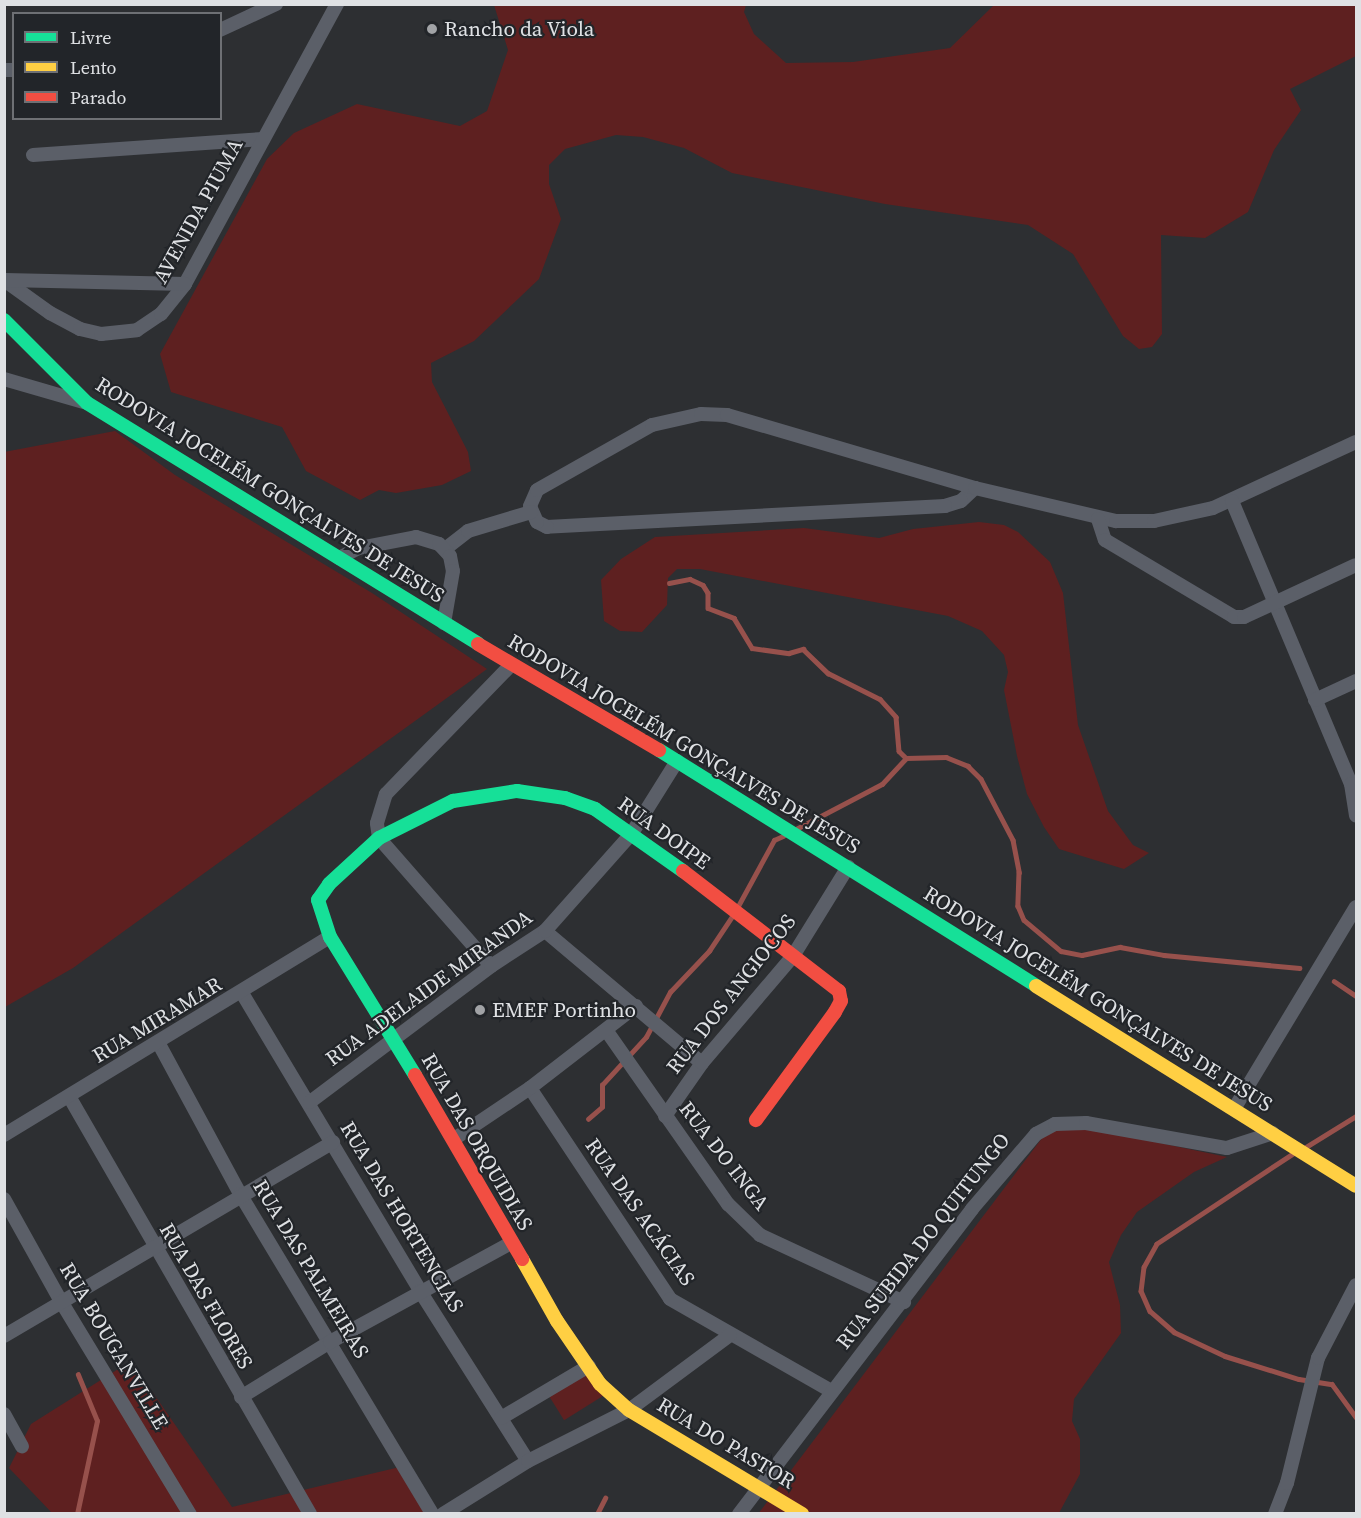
<!DOCTYPE html>
<meta charset="utf-8">
<style>
body{margin:0}
#map{position:relative;width:1361px;height:1518px;overflow:hidden;background:#2d2f32;font-family:"Source Serif 4",serif}
div>[style]{position:absolute}
.green>*{inset:0;background:#5e2020;transform-origin:0 0}
.stream>*{height:4.5px;margin:-2.25px;padding:0 2.25px;transform-origin:2.25px;border-radius:2.25px;background:#97514c}
.street>*{height:14px;margin:-7px;padding:0 7px;transform-origin:7px;border-radius:7px;background:#5b5f68}
.fast>*{height:14px;margin:-7px;padding:0 7px;transform-origin:7px;border-radius:7px;background:#16e098}
.slow>*{height:14px;margin:-7px;padding:0 7px;transform-origin:7px;border-radius:7px;background:#ffcf43}
.jam>*{height:14px;margin:-7px;padding:0 7px;transform-origin:7px;border-radius:7px;background:#f24e42}
.dots>*{width:16px;height:16px;translate:-50% -50%;box-sizing:border-box;border:3px solid #222529;border-radius:50%}
span{translate:-50% -50%;white-space:nowrap;text-align:center;line-height:1.15;-webkit-text-stroke:4.5px #222529;paint-order:stroke}
.poi-label{font-size:21px;color:#dfe1e4}
.left{translate:0 -50%;text-align:left}
.street-label{font-size:21px;color:#dfe1e4}
.frame{position:absolute;inset:0;border:6px solid #dfe1e4;pointer-events:none}
.legend{position:absolute;left:12px;top:12px;width:210px;height:108px;box-sizing:border-box;background:#222529;border:2px solid #6e7074;margin:0;padding:8px 10px;list-style:none;font-size:18px;color:#dfe1e4}
.legend li{display:flex;align-items:center;gap:12px;height:30px}
.legend b{width:30px;border:2px solid #6e7074}
</style>
<div id="map">
<div class="green">
<i style="clip-path:polygon(494px 5px,746px 5px,744px 12px,754px 34px,786px 63px,853px 62px,950px 48px,994px 5px,1356px 5px,1356px 56px,1290px 89px,1301px 110px,1274px 150px,1248px 212px,1205px 238px,1161px 235px,1162px 334px,1152px 347px,1139px 349px,1123px 336px,1073px 254px,1028px 225px,885px 204px,732px 173px,684px 148px,643px 137px,616px 135px,565px 149px,549px 165px,549px 184px,561px 219px,539px 279px,474px 341px,431px 363px,432px 382px,468px 452px,471px 471px,442px 485px,396px 493px,379px 490px,360px 500px,306px 471px,282px 427px,171px 392px,160px 354px,267px 159px,294px 133px,357px 104px,460px 126px,487px 111px,508px 50px)"></i>
<i style="clip-path:polygon(115px 431px,175px 475px,372px 593px,487px 669px,73px 968px,5px 1007px,4px 452px)"></i>
<i style="clip-path:polygon(979px 522px,1004px 525px,1018px 532px,1050px 562px,1063px 593px,1078px 725px,1108px 811px,1133px 845px,1149px 853px,1124px 869px,1059px 849px,1044px 827px,1027px 794px,1017px 756px,1004px 690px,1008px 672px,1004px 655px,982px 631px,948px 616px,700px 569px,677px 569px,668px 578px,667px 605px,642px 632px,620px 631px,604px 621px,601px 580px,621px 559px,655px 537px,804px 528px,879px 538px,913px 529px)"></i>
<i style="clip-path:polygon(1055px 1121px,1227px 1157px,1194px 1172px,1137px 1212px,1121px 1235px,1109px 1262px,1120px 1305px,1121px 1333px,1074px 1399px,1072px 1421px,1080px 1439px,1080px 1474px,1059px 1513px,758px 1514px)"></i>
<i style="clip-path:polygon(131px 1361px,232px 1507px,404px 1466px,428px 1513px,52px 1513px,9px 1468px,31px 1424px)"></i>
<i style="left:590px;top:1371px;width:28px;height:48px;rotate:58deg"></i>
</div>
<div class="stream">
<i style="left:669px;top:583px;width:21px;rotate:-11deg"></i>
<i style="left:690px;top:579px;width:14px;rotate:25deg"></i>
<i style="left:703px;top:585px;width:9px;rotate:58deg"></i>
<i style="left:708px;top:593px;width:15px;rotate:90deg"></i>
<i style="left:708px;top:608px;width:28px;rotate:21deg"></i>
<i style="left:734px;top:618px;width:35px;rotate:59deg"></i>
<i style="left:752px;top:648px;width:37px;rotate:8deg"></i>
<i style="left:789px;top:653px;width:15px;rotate:-16deg"></i>
<i style="left:803px;top:649px;width:35px;rotate:44deg"></i>
<i style="left:828px;top:673px;width:58px;rotate:26.6deg"></i>
<i style="left:880px;top:699px;width:24px;rotate:48deg"></i>
<i style="left:896px;top:717px;width:34px;rotate:85deg"></i>
<i style="left:899px;top:751px;width:10px;rotate:45deg"></i>
<i style="left:906px;top:758px;width:40px;rotate:-1.4deg"></i>
<i style="left:946px;top:757px;width:24px;rotate:22deg"></i>
<i style="left:968px;top:766px;width:18px;rotate:45deg"></i>
<i style="left:981px;top:779px;width:69px;rotate:62.3deg"></i>
<i style="left:1013px;top:840px;width:33px;rotate:79deg"></i>
<i style="left:1019px;top:872px;width:34px;rotate:92deg"></i>
<i style="left:1018px;top:906px;width:15px;rotate:67deg"></i>
<i style="left:1024px;top:920px;width:48px;rotate:40deg"></i>
<i style="left:1061px;top:951px;width:21px;rotate:11deg"></i>
<i style="left:1082px;top:955px;width:39px;rotate:-12deg"></i>
<i style="left:1120px;top:947px;width:45px;rotate:10.3deg"></i>
<i style="left:1164px;top:955px;width:136px;rotate:5.5deg"></i>
<i style="left:796px;top:829px;width:97px;rotate:-27.6deg"></i>
<i style="left:882px;top:784px;width:35px;rotate:-47deg"></i>
<i style="left:737px;top:908px;width:77px;rotate:-61.4deg"></i>
<i style="left:774px;top:840px;width:10px;rotate:-24deg"></i>
<i style="left:1334px;top:981px;width:27px;rotate:34deg"></i>
<i style="left:588px;top:1119px;width:18px;rotate:-41deg"></i>
<i style="left:602px;top:1107px;width:22px;rotate:-90deg"></i>
<i style="left:602px;top:1085px;width:65px;rotate:-47.5deg"></i>
<i style="left:646px;top:1037px;width:51px;rotate:-61.9deg"></i>
<i style="left:670px;top:992px;width:57px;rotate:-46.4deg"></i>
<i style="left:709px;top:951px;width:43px;rotate:-56.3deg"></i>
<i style="left:1306px;top:1147px;width:59px;rotate:-31.8deg"></i>
<i style="left:1293px;top:1154px;width:163px;rotate:146.5deg"></i>
<i style="left:1157px;top:1244px;width:26px;rotate:119deg"></i>
<i style="left:1144px;top:1267px;width:24px;rotate:97deg"></i>
<i style="left:1141px;top:1291px;width:22px;rotate:66deg"></i>
<i style="left:1150px;top:1311px;width:32px;rotate:41deg"></i>
<i style="left:1174px;top:1332px;width:56px;rotate:25.2deg"></i>
<i style="left:1225px;top:1356px;width:77px;rotate:17.3deg"></i>
<i style="left:1299px;top:1379px;width:33px;rotate:9deg"></i>
<i style="left:1332px;top:1384px;width:41px;rotate:54deg"></i>
<i style="left:77px;top:1514px;width:95px;rotate:-77.9deg"></i>
<i style="left:97px;top:1421px;width:50px;rotate:-112.4deg"></i>
<i style="left:597px;top:1514px;width:18px;rotate:-63deg"></i>
</div>
<div class="street">
<i style="left:220px;top:30px;width:62px;rotate:-24.9deg"></i>
<i style="left:4px;top:70px;width:10px"></i>
<i style="left:33px;top:155px;width:231px;rotate:-4deg"></i>
<i style="left:4px;top:280px;width:57px;rotate:35.7deg"></i>
<i style="left:50px;top:313px;width:34px;rotate:28deg"></i>
<i style="left:80px;top:329px;width:22px;rotate:13deg"></i>
<i style="left:101px;top:334px;width:36px;rotate:-6deg"></i>
<i style="left:137px;top:330px;width:29px;rotate:-34deg"></i>
<i style="left:161px;top:314px;width:38px;rotate:-51deg"></i>
<i style="left:185px;top:284px;width:319px;rotate:-61.5deg"></i>
<i style="left:5px;top:280px;width:180px;rotate:1.3deg"></i>
<i style="left:4px;top:379px;width:82px;rotate:16.2deg"></i>
<i style="left:975px;top:488px;width:19px;rotate:137deg"></i>
<i style="left:961px;top:501px;width:17px;rotate:163deg"></i>
<i style="left:945px;top:506px;width:399px;rotate:177deg"></i>
<i style="left:547px;top:527px;width:11px;rotate:-153deg"></i>
<i style="left:537px;top:522px;width:17px;rotate:-114deg"></i>
<i style="left:530px;top:506px;width:17px;rotate:-66deg"></i>
<i style="left:537px;top:490px;width:132px;rotate:-29.5deg"></i>
<i style="left:652px;top:425px;width:50px;rotate:-12.7deg"></i>
<i style="left:701px;top:414px;width:26px;rotate:2deg"></i>
<i style="left:727px;top:415px;width:259px;rotate:16.4deg"></i>
<i style="left:975px;top:488px;width:145px;rotate:13.2deg"></i>
<i style="left:1116px;top:521px;width:38px"></i>
<i style="left:1154px;top:521px;width:60px;rotate:-12.4deg"></i>
<i style="left:1213px;top:508px;width:157px;rotate:-24.8deg"></i>
<i style="left:1232px;top:501px;width:307px;rotate:67.2deg"></i>
<i style="left:1351px;top:784px;width:32px;rotate:81deg"></i>
<i style="left:1098px;top:519px;width:22px;rotate:72deg"></i>
<i style="left:1105px;top:540px;width:150px;rotate:30.8deg"></i>
<i style="left:1234px;top:617px;width:10px"></i>
<i style="left:1244px;top:617px;width:123px;rotate:-24.9deg"></i>
<i style="left:445px;top:549px;width:29px;rotate:-38deg"></i>
<i style="left:468px;top:531px;width:66px;rotate:-16.8deg"></i>
<i style="left:339px;top:558px;width:22px;rotate:-27deg"></i>
<i style="left:359px;top:548px;width:58px;rotate:-10.9deg"></i>
<i style="left:416px;top:537px;width:24px;rotate:17deg"></i>
<i style="left:439px;top:544px;width:16px;rotate:47deg"></i>
<i style="left:450px;top:556px;width:15px;rotate:79deg"></i>
<i style="left:453px;top:571px;width:53px;rotate:99.8deg"></i>
<i style="left:1315px;top:700px;width:45px;rotate:-24.9deg"></i>
<i style="left:545px;top:931px;width:205px;rotate:40.1deg"></i>
<i style="left:491px;top:966px;width:170px;rotate:-131.2deg"></i>
<i style="left:379px;top:838px;width:15px;rotate:-98deg"></i>
<i style="left:377px;top:823px;width:30px;rotate:-73deg"></i>
<i style="left:386px;top:794px;width:180px;rotate:-45.9deg"></i>
<i style="left:242px;top:993px;width:347px;rotate:59.1deg"></i>
<i style="left:420px;top:1291px;width:201px;rotate:57.6deg"></i>
<i style="left:606px;top:1030px;width:213px;rotate:55deg"></i>
<i style="left:728px;top:1204px;width:45px;rotate:44.1deg"></i>
<i style="left:760px;top:1235px;width:159px;rotate:25deg"></i>
<i style="left:159px;top:1044px;width:170px;rotate:61.6deg"></i>
<i style="left:240px;top:1194px;width:373px;rotate:59deg"></i>
<i style="left:530px;top:1088px;width:253px;rotate:56.4deg"></i>
<i style="left:670px;top:1299px;width:185px;rotate:29.7deg"></i>
<i style="left:70px;top:1098px;width:480px;rotate:60deg"></i>
<i style="left:310px;top:1102px;width:226px;rotate:-36.9deg"></i>
<i style="left:491px;top:966px;width:64px;rotate:-32.9deg"></i>
<i style="left:545px;top:931px;width:131px;rotate:-48.4deg"></i>
<i style="left:632px;top:833px;width:85px;rotate:-58deg"></i>
<i style="left:1234px;top:1109px;width:236px;rotate:-58.9deg"></i>
<i style="left:665px;top:1116px;width:65px;rotate:-55.1deg"></i>
<i style="left:702px;top:1063px;width:140px;rotate:-49.6deg"></i>
<i style="left:793px;top:956px;width:105px;rotate:-58.3deg"></i>
<i style="left:4px;top:1135px;width:381px;rotate:-31.3deg"></i>
<i style="left:454px;top:1139px;width:92px;rotate:-33.9deg"></i>
<i style="left:530px;top:1088px;width:134px;rotate:-37.7deg"></i>
<i style="left:4px;top:1199px;width:119px;rotate:60.9deg"></i>
<i style="left:62px;top:1303px;width:247px;rotate:58.8deg"></i>
<i style="left:4px;top:1336px;width:382px;rotate:-30.5deg"></i>
<i style="left:241px;top:1397px;width:105px;rotate:-31.7deg"></i>
<i style="left:330px;top:1342px;width:206px;rotate:-28.7deg"></i>
<i style="left:4px;top:1414px;width:37px;rotate:61deg"></i>
<i style="left:501px;top:1418px;width:102px;rotate:-30.6deg"></i>
<i style="left:443px;top:1514px;width:100px;rotate:-31.9deg"></i>
<i style="left:528px;top:1461px;width:113px;rotate:-26.8deg"></i>
<i style="left:629px;top:1410px;width:126px;rotate:-36.6deg"></i>
<i style="left:739px;top:1514px;width:384px;rotate:-52.6deg"></i>
<i style="left:972px;top:1209px;width:99px;rotate:-49.5deg"></i>
<i style="left:1036px;top:1134px;width:21px;rotate:-28deg"></i>
<i style="left:1055px;top:1124px;width:31px;rotate:-2deg"></i>
<i style="left:1086px;top:1123px;width:143px;rotate:10.1deg"></i>
<i style="left:1227px;top:1148px;width:48px;rotate:-18.1deg"></i>
<i style="left:1275px;top:1514px;width:33px;rotate:-69deg"></i>
<i style="left:1287px;top:1483px;width:129px;rotate:-76.1deg"></i>
<i style="left:1318px;top:1358px;width:82px;rotate:-62.5deg"></i>
</div>
<div class="fast">
<i style="left:4px;top:320px;width:117px;rotate:45deg"></i>
<i style="left:87px;top:403px;width:459px;rotate:31.6deg"></i>
<i style="left:659px;top:750px;width:445px;rotate:32deg"></i>
<i style="left:415px;top:1075px;width:162px;rotate:-121.6deg"></i>
<i style="left:330px;top:937px;width:39px;rotate:-108deg"></i>
<i style="left:318px;top:900px;width:19px;rotate:-55deg"></i>
<i style="left:329px;top:884px;width:68px;rotate:-42.6deg"></i>
<i style="left:379px;top:838px;width:83px;rotate:-26.6deg"></i>
<i style="left:453px;top:801px;width:65px;rotate:-8.9deg"></i>
<i style="left:517px;top:791px;width:49px;rotate:8.3deg"></i>
<i style="left:565px;top:798px;width:32px;rotate:20deg"></i>
<i style="left:595px;top:809px;width:108px;rotate:35.2deg"></i>
</div>
<div class="slow">
<i style="left:1036px;top:986px;width:377px;rotate:32deg"></i>
<i style="left:522px;top:1259px;width:71px;rotate:60.6deg"></i>
<i style="left:557px;top:1321px;width:76px;rotate:55.7deg"></i>
<i style="left:600px;top:1384px;width:39px;rotate:42deg"></i>
<i style="left:629px;top:1410px;width:202px;rotate:31deg"></i>
</div>
<div class="jam">
<i style="left:478px;top:644px;width:210px;rotate:30.4deg"></i>
<i style="left:683px;top:871px;width:197px;rotate:37.6deg"></i>
<i style="left:839px;top:991px;width:10px;rotate:79deg"></i>
<i style="left:841px;top:1001px;width:13px;rotate:119deg"></i>
<i style="left:835px;top:1012px;width:134px;rotate:126.2deg"></i>
<i style="left:415px;top:1075px;width:213px;rotate:59.8deg"></i>
</div>
<div class="dots">
<i style="left:432px;top:29px;background:#a1a3a6"></i>
<i style="left:480px;top:1010px;background:#a1a3a6"></i>
</div>
<div class="poi-label">
<span class="left" style="left:444px;top:29px">Rancho da Viola</span>
<span class="left" style="left:492px;top:1010px">EMEF Portinho</span>
</div>
<div class="street-label">
<span style="left:198px;top:211px;rotate:-61deg">AVENIDA PIUMA</span>
<span style="left:270px;top:490px;rotate:32deg">RODOVIA JOCELÉM GONÇALVES DE JESUS</span>
<span style="left:684px;top:744px;rotate:31deg">RODOVIA JOCELÉM GONÇALVES DE JESUS</span>
<span style="left:664px;top:833px;rotate:36deg">RUA DOIPE</span>
<span style="left:429px;top:988px;rotate:-36deg">RUA ADELAIDE MIRANDA</span>
<span style="left:731px;top:994px;rotate:-52deg">RUA DOS ANGIOCOS</span>
<span style="left:1098px;top:999px;rotate:32deg">RODOVIA JOCELÉM GONÇALVES DE JESUS</span>
<span style="left:157px;top:1020px;rotate:-31deg">RUA MIRAMAR</span>
<span style="left:477px;top:1142px;rotate:60deg">RUA DAS ORQUIDIAS</span>
<span style="left:724px;top:1156px;rotate:52deg">RUA DO INGA</span>
<span style="left:640px;top:1212px;rotate:55deg">RUA DAS ACÁCIAS</span>
<span style="left:402px;top:1217px;rotate:59deg">RUA DAS HORTENCIAS</span>
<span style="left:923px;top:1241px;rotate:-52deg">RUA SUBIDA DO QUITUNGO</span>
<span style="left:311px;top:1269px;rotate:59deg">RUA DAS PALMEIRAS</span>
<span style="left:206px;top:1296px;rotate:60deg">RUA DAS FLORES</span>
<span style="left:114px;top:1346px;rotate:59deg">RUA BOUGANVILLE</span>
<span style="left:726px;top:1443px;rotate:31deg">RUA DO PASTOR</span>
</div>
<div class="frame"></div>
<ul class="legend">
<li><b style="height:8px;background:#16e098"></b>Livre</li>
<li><b style="height:8px;background:#ffcf43"></b>Lento</li>
<li><b style="height:8px;background:#f24e42"></b>Parado</li>
</ul>
</div>
